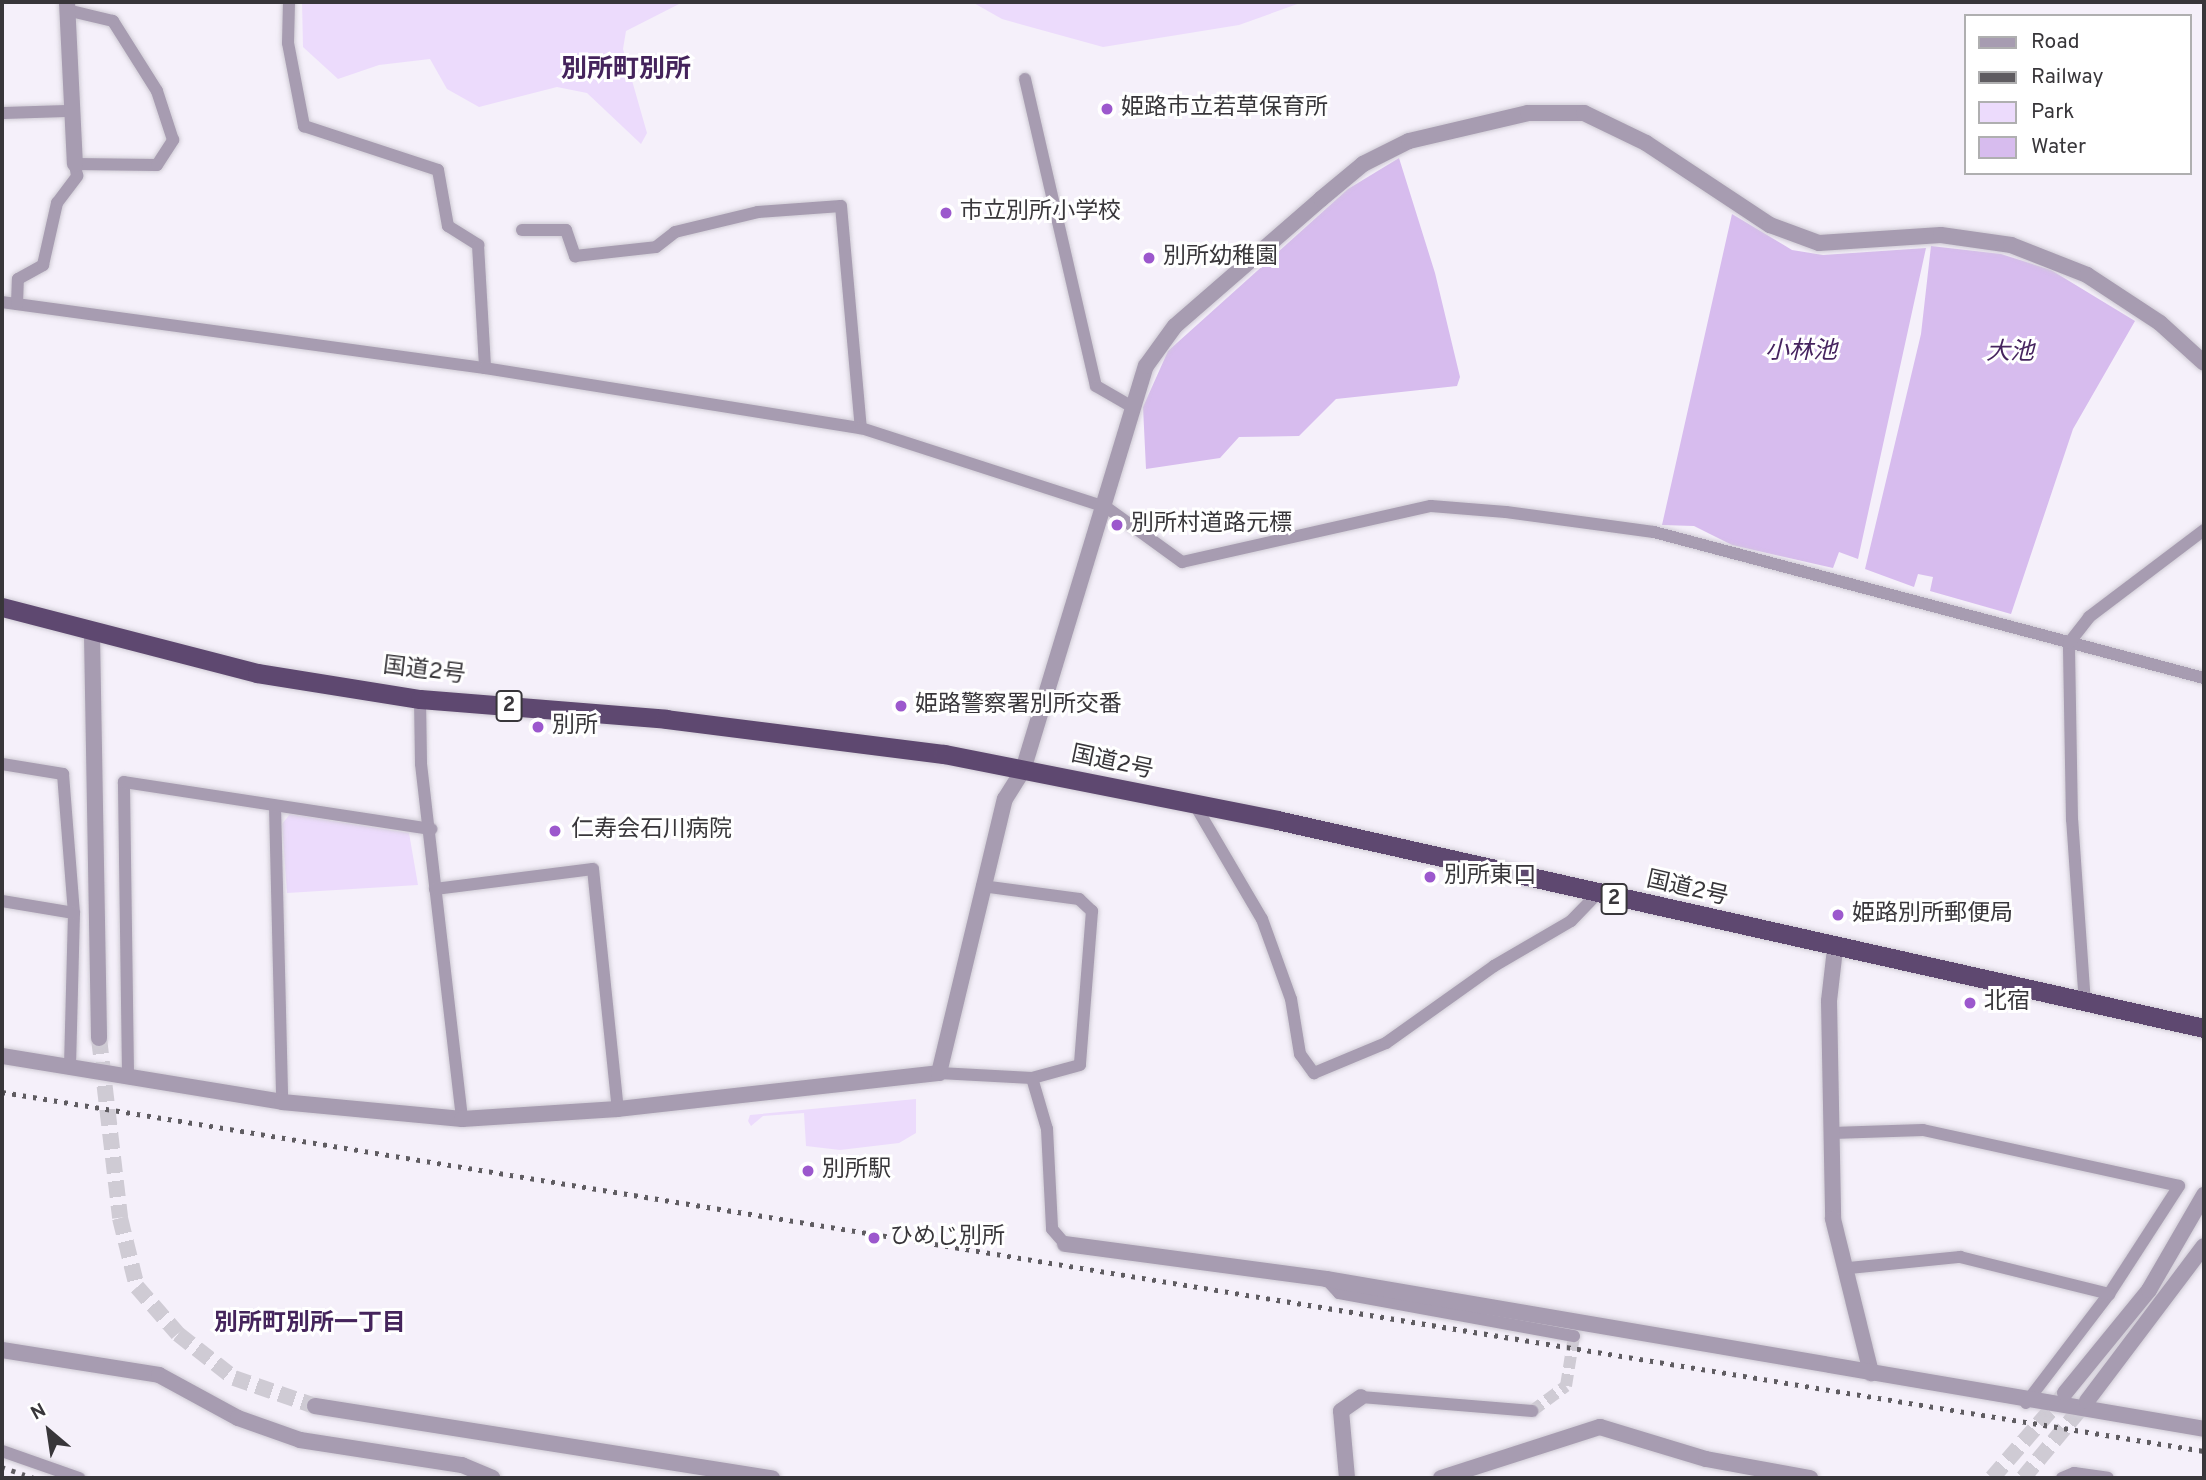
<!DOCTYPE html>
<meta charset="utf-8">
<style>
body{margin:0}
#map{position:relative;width:2206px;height:1480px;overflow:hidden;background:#f5f0fa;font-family:Overpass,"Noto Sans JP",sans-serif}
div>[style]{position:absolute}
.green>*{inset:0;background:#ecdbfc}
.water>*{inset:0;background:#d7bcee}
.minor-tunnel>*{height:12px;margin-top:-6px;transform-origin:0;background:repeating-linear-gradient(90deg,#cfcbd4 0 12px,transparent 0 18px)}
.tertiary-tunnel>*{height:16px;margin-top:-8px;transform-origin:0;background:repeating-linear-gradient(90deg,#cfcbd4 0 16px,transparent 0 24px)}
.roads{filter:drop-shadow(0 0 2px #cfcbd4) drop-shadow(0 0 2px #cfcbd4)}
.minor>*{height:12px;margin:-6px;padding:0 6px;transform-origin:6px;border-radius:6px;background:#a79cb1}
.tertiary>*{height:16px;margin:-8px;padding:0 8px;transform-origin:8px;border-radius:8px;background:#a79cb1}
.trunk>*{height:19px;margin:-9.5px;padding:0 9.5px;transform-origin:9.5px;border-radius:9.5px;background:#5e4870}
.rail>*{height:5px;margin-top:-2.5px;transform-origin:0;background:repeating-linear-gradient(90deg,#5f5c61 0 3.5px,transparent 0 10.5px)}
.dots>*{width:19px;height:19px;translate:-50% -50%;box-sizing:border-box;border:4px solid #fff;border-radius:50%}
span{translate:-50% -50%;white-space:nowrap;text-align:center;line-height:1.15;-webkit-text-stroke:6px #fff;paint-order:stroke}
.shield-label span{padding:2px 5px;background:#fff;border:2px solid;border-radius:5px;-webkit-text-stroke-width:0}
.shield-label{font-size:21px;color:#38363a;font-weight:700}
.poi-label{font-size:23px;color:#38363a}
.left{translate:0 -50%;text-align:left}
.street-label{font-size:23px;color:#38363a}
.water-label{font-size:24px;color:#46245f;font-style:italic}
.neighbourhood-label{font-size:24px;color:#45245c;font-weight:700}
.quarter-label{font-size:26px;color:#45245c;font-weight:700}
.frame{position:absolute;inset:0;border:4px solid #38363a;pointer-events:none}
.legend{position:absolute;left:1964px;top:14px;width:228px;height:161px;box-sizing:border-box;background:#fff;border:2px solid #afafb0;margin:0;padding:9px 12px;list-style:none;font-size:21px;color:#38363a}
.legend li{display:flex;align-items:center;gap:14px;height:35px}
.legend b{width:35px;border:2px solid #afafb0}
.north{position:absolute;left:14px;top:1396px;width:70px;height:70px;-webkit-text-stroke:5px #fff;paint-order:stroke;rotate:331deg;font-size:19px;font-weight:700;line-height:28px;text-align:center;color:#38363a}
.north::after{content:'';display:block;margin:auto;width:24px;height:32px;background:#38363a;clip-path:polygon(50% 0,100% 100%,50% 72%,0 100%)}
</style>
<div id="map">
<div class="green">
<i style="clip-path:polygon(302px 2px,683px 2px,626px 31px,623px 49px,647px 133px,641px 144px,587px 93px,557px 87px,479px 107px,447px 89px,430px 59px,379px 65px,338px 79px,303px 47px)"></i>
<i style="clip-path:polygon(972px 2px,1303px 2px,1239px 25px,1103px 47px,1002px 19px)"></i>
<i style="clip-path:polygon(290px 814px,409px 833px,418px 885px,287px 893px,282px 824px)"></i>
<i style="clip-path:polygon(916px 1099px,916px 1133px,899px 1143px,840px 1150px,806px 1146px,804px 1113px,763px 1116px,751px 1126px,748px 1121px,750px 1115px)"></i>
</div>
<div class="water">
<i style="clip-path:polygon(1399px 158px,1435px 273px,1460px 377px,1457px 386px,1336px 399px,1299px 436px,1239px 437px,1220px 458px,1146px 469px,1143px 407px,1168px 351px,1348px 189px)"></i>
<i style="clip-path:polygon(1732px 214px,1792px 250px,1823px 255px,1926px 248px,1858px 559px,1839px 552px,1833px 568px,1732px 545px,1694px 526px,1662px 525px)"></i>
<i style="clip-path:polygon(1931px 246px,2001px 254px,2051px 270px,2135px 321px,2073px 429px,2011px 614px,1930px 591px,1933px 577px,1918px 574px,1914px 587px,1865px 569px,1921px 334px)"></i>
</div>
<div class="minor-tunnel">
<i style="left:1532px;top:1411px;width:42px;rotate:-36.3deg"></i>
<i style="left:1566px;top:1386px;width:51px;rotate:-80.9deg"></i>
</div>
<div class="tertiary-tunnel">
<i style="left:99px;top:1038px;width:181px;rotate:83.3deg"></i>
<i style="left:120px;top:1218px;width:71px;rotate:76.2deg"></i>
<i style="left:137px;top:1287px;width:62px;rotate:48.9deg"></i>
<i style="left:178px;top:1334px;width:71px;rotate:38.2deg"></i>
<i style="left:234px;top:1378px;width:86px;rotate:19.1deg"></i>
<i style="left:1992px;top:1478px;width:110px;rotate:-49.1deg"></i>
<i style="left:2023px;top:1478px;width:100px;rotate:-50.3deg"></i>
</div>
<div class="roads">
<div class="minor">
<i style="left:289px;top:2px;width:41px;rotate:91.4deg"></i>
<i style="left:288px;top:43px;width:85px;rotate:79.1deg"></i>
<i style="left:304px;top:126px;width:141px;rotate:18.2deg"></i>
<i style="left:438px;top:170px;width:57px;rotate:79.9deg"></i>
<i style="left:448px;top:226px;width:36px;rotate:32deg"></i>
<i style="left:478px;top:245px;width:123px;rotate:86.7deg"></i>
<i style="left:1025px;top:79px;width:315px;rotate:77deg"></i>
<i style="left:1096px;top:386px;width:39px;rotate:30deg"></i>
<i style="left:2px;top:113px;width:66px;rotate:-1.7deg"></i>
<i style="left:522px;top:230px;width:44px"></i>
<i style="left:566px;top:230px;width:28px;rotate:71deg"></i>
<i style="left:575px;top:256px;width:81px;rotate:-6.3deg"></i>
<i style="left:656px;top:247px;width:24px;rotate:-38deg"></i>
<i style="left:675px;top:232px;width:85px;rotate:-13.5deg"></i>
<i style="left:758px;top:212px;width:83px;rotate:-4.1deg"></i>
<i style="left:841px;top:206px;width:223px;rotate:84.9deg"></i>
<i style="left:2px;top:302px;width:487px;rotate:7.8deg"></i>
<i style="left:485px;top:368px;width:381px;rotate:9.1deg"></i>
<i style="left:861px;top:428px;width:257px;rotate:17.9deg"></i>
<i style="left:1106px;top:507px;width:94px;rotate:35.9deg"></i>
<i style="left:1182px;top:562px;width:255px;rotate:-12.7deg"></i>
<i style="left:1431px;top:506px;width:75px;rotate:4.6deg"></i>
<i style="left:1506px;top:512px;width:149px;rotate:7.7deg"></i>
<i style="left:1654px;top:532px;width:569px;rotate:14.87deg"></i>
<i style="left:17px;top:304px;width:25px;rotate:-88deg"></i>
<i style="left:18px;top:279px;width:29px;rotate:-29deg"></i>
<i style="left:43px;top:265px;width:64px;rotate:-77.3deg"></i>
<i style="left:57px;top:203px;width:34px;rotate:-53deg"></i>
<i style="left:77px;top:176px;width:12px;rotate:-99deg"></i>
<i style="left:75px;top:164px;width:82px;rotate:0.7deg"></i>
<i style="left:157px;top:165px;width:30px;rotate:-57deg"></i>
<i style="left:173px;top:140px;width:52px;rotate:-108.1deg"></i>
<i style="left:157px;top:91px;width:83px;rotate:-122.2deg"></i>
<i style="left:113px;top:21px;width:47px;rotate:-166.6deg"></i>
<i style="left:420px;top:699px;width:65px;rotate:89.1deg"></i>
<i style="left:421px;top:764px;width:357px;rotate:83.4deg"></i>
<i style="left:2px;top:764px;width:62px;rotate:9.3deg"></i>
<i style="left:63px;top:774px;width:139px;rotate:85.5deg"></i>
<i style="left:74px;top:913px;width:154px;rotate:91.5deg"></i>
<i style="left:1195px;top:805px;width:132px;rotate:59.6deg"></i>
<i style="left:1262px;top:919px;width:85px;rotate:70.1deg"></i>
<i style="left:1291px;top:999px;width:56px;rotate:80.7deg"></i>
<i style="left:1300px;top:1054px;width:24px;rotate:54deg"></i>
<i style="left:1314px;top:1073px;width:78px;rotate:-22.6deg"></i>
<i style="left:1386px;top:1043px;width:133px;rotate:-35.5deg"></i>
<i style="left:1494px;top:966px;width:89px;rotate:-30.3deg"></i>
<i style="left:1571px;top:921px;width:35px;rotate:-46deg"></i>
<i style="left:275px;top:806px;width:296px;rotate:88.6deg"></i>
<i style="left:982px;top:886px;width:98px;rotate:7.6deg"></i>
<i style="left:1079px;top:899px;width:18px;rotate:43deg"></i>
<i style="left:1092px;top:911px;width:154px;rotate:94.5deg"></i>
<i style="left:1080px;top:1065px;width:50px;rotate:164.8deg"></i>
<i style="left:435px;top:889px;width:159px;rotate:-7.2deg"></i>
<i style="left:593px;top:869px;width:241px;rotate:84.1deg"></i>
<i style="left:2px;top:901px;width:73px;rotate:9.5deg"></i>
<i style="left:2085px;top:1004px;width:184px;rotate:-94deg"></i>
<i style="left:2072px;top:820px;width:177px;rotate:-91deg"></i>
<i style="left:2069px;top:643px;width:33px;rotate:-52deg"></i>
<i style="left:2089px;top:617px;width:144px;rotate:-37.1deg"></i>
<i style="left:128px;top:1073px;width:291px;rotate:-90.8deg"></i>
<i style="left:124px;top:782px;width:311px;rotate:8.7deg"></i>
<i style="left:939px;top:1073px;width:93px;rotate:3.1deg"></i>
<i style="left:1032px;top:1078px;width:53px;rotate:73.6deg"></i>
<i style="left:1047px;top:1129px;width:100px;rotate:87.1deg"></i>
<i style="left:1052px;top:1229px;width:20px;rotate:49deg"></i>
<i style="left:1832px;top:1133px;width:91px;rotate:-1.9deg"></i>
<i style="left:1923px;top:1130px;width:262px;rotate:12.3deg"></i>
<i style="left:2179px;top:1186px;width:129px;rotate:122.9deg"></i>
<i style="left:2109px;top:1294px;width:137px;rotate:127.3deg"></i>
<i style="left:1849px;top:1268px;width:112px;rotate:-5.7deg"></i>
<i style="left:1960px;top:1257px;width:154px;rotate:13.9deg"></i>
<i style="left:1326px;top:1279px;width:19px;rotate:47deg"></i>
<i style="left:1339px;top:1293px;width:239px;rotate:10.4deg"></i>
<i style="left:1361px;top:1397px;width:172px;rotate:4.7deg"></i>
<i style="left:2px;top:1451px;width:82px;rotate:19.3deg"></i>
<i style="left:2062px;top:1478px;width:13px;rotate:-23deg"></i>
<i style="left:2074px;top:1473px;width:34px;rotate:8deg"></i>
</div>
<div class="tertiary">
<i style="left:67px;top:2px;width:162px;rotate:87.2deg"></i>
<i style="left:92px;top:635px;width:403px;rotate:89deg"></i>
<i style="left:1835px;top:949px;width:52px;rotate:96.6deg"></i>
<i style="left:1829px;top:1001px;width:218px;rotate:88.9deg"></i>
<i style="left:1833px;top:1219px;width:159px;rotate:76.1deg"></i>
<i style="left:2px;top:1056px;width:284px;rotate:9.3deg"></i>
<i style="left:282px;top:1102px;width:181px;rotate:5.4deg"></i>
<i style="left:462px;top:1119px;width:156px;rotate:-3.7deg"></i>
<i style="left:618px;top:1109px;width:323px;rotate:-6.4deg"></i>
<i style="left:939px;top:1073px;width:282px;rotate:-76.5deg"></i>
<i style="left:1005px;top:799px;width:34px;rotate:-58deg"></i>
<i style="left:1023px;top:770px;width:422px;rotate:-73.1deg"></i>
<i style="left:1146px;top:366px;width:49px;rotate:-54.1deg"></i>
<i style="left:1175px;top:326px;width:194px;rotate:-41deg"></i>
<i style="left:1321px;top:199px;width:55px;rotate:-39.8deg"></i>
<i style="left:1363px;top:164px;width:51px;rotate:-26.6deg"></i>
<i style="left:1409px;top:141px;width:122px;rotate:-13.2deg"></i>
<i style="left:1528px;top:113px;width:56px"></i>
<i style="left:1584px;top:113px;width:69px;rotate:25.8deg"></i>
<i style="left:1646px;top:143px;width:149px;rotate:33.5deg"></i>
<i style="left:1770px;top:225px;width:52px;rotate:20.2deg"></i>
<i style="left:1819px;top:243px;width:122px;rotate:-3.8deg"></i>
<i style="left:1941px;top:235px;width:71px;rotate:8.1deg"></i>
<i style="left:2011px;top:245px;width:82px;rotate:21.5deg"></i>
<i style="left:2087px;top:275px;width:87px;rotate:33.3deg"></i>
<i style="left:2160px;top:323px;width:59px;rotate:42.3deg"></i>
<i style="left:1065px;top:1244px;width:263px;rotate:7.6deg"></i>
<i style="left:1326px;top:1279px;width:891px;rotate:9.69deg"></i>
<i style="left:2px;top:1350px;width:159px;rotate:9deg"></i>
<i style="left:159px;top:1375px;width:90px;rotate:28.6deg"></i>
<i style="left:238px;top:1418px;width:66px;rotate:19.5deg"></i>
<i style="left:300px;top:1440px;width:164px;rotate:8.8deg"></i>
<i style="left:462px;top:1465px;width:33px;rotate:23deg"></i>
<i style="left:2065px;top:1393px;width:133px;rotate:-50.8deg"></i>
<i style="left:2149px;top:1290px;width:110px;rotate:-59.9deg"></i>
<i style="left:2087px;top:1401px;width:194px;rotate:-53deg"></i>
<i style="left:315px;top:1406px;width:463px;rotate:9deg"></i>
<i style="left:1347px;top:1478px;width:67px;rotate:-95.1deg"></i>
<i style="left:1341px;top:1411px;width:24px;rotate:-35deg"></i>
<i style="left:1441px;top:1478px;width:167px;rotate:-17.8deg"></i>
<i style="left:1600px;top:1427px;width:111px;rotate:16.8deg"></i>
<i style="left:1706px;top:1459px;width:106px;rotate:10.4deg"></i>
</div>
<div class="trunk">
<i style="left:2px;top:607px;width:263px;rotate:14.5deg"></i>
<i style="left:257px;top:673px;width:165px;rotate:9.1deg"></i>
<i style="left:420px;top:699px;width:247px;rotate:4.6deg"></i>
<i style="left:666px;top:719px;width:280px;rotate:7.2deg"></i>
<i style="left:944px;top:754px;width:339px;rotate:11.2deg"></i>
<i style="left:1277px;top:820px;width:950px;rotate:12.65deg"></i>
</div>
</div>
<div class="rail">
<i style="left:2px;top:1092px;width:2231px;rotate:9.26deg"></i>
<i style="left:2px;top:1467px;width:34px;rotate:19deg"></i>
</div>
<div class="dots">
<i style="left:1107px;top:109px;background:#9c58cd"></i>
<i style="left:946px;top:213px;background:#9c58cd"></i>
<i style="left:1149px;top:258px;background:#9c58cd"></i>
<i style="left:1117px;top:525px;background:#9c58cd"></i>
<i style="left:901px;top:706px;background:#9c58cd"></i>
<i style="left:538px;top:727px;background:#9c58cd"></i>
<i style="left:555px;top:831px;background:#9c58cd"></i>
<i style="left:1430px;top:877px;background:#9c58cd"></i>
<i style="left:1838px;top:915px;background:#9c58cd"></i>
<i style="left:1970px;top:1003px;background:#9c58cd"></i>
<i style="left:808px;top:1171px;background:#9c58cd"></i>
<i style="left:874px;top:1238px;background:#9c58cd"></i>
</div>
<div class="shield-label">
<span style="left:509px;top:706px">2</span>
<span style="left:1614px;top:899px">2</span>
</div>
<div class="poi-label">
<span class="left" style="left:1121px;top:109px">姫路市立若草保育所</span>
<span class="left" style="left:960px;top:213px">市立別所小学校</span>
<span class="left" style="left:1163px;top:258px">別所幼稚園</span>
<span class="left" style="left:1131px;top:525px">別所村道路元標</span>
<span class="left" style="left:915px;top:706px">姫路警察署別所交番</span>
<span class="left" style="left:552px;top:727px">別所</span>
<span class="left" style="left:571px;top:831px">仁寿会石川病院</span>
<span class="left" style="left:1444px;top:877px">別所東口</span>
<span class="left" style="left:1852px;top:915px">姫路別所郵便局</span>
<span class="left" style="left:1984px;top:1003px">北宿</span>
<span class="left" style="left:822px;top:1171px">別所駅</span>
<span class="left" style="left:890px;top:1238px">ひめじ別所</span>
</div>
<div class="street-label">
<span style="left:424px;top:672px;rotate:7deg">国道2号</span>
<span style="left:1112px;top:764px;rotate:12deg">国道2号</span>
<span style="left:1687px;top:890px;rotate:13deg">国道2号</span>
</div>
<div class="water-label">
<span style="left:1801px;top:353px">小林池</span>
<span style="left:2010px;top:354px">大池</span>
</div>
<div class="neighbourhood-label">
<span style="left:310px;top:1325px">別所町別所一丁目</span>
</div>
<div class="quarter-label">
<span style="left:626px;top:71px">別所町別所</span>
</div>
<div class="frame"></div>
<ul class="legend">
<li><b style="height:9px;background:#a79cb1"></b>Road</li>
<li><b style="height:9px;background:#5f5c61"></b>Railway</li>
<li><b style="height:19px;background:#ecdbfc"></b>Park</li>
<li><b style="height:19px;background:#d7bcee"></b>Water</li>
</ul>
<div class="north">N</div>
</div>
